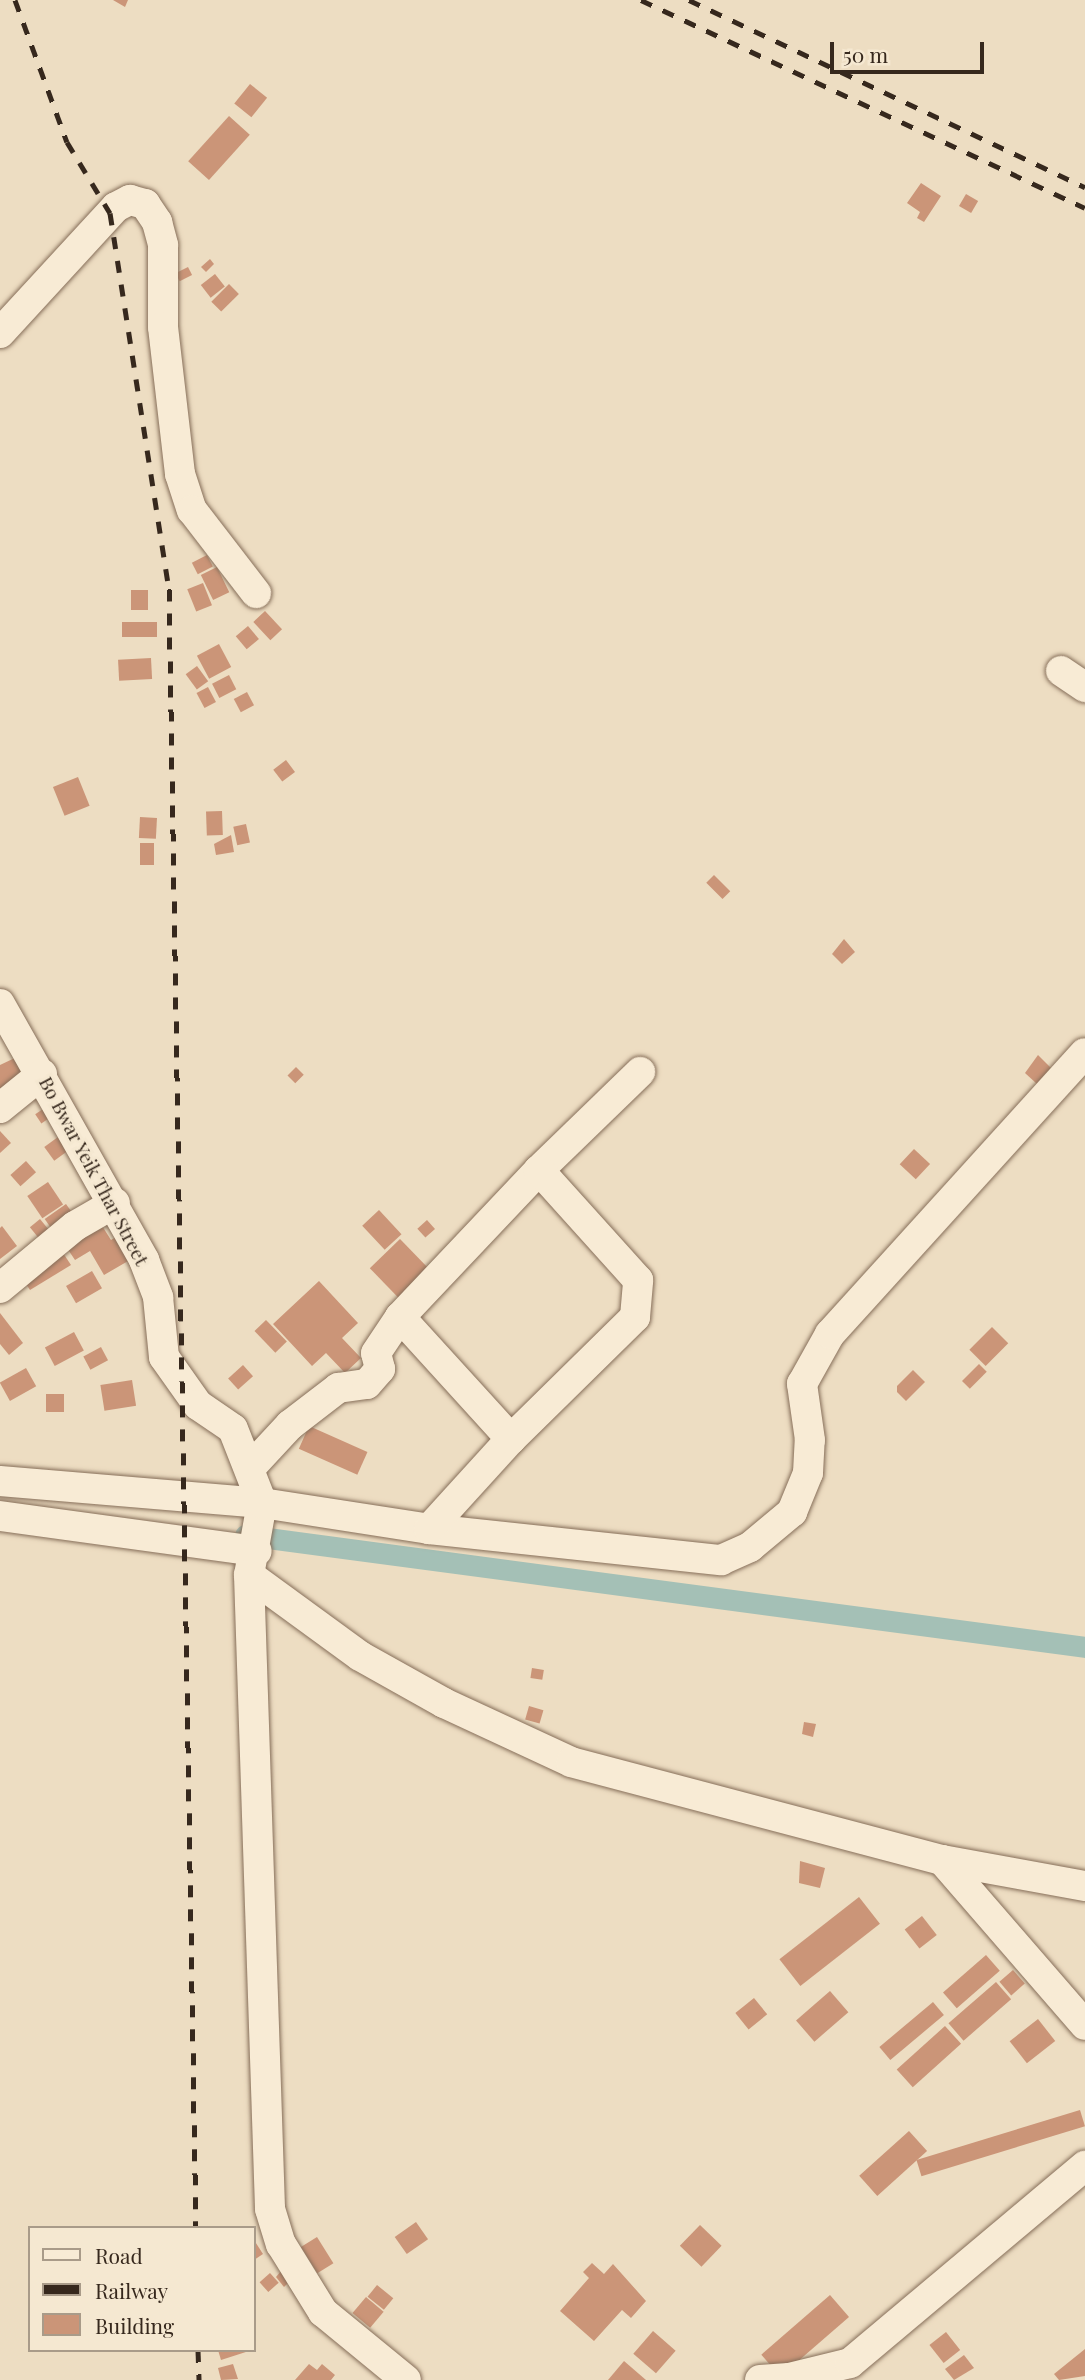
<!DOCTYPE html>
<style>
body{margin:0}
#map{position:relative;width:1085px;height:2380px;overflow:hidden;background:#edddc2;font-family:"Playfair Display",serif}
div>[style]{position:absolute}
.canal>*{height:21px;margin:-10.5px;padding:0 10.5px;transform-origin:10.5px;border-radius:10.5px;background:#a4c0b6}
.building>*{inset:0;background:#cb9578;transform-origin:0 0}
.roads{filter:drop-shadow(0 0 2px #866e59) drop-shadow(0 0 2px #866e59)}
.minor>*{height:30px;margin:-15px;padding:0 15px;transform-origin:15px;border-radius:15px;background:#f8ebd5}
.rail>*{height:5px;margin-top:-2.5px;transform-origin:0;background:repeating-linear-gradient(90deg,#36281d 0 12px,transparent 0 24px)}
span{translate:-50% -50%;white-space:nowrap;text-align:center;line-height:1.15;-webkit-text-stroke:6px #f5e8d1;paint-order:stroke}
.street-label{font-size:19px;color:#36281d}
.legend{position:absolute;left:28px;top:2226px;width:228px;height:126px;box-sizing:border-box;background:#f5e8d1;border:2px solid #a99b89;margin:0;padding:9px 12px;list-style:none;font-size:21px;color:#36281d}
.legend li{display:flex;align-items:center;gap:14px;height:35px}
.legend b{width:35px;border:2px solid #a99b89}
.scale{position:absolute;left:830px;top:42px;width:154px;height:32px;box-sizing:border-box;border:4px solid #36281d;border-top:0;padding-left:9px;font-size:21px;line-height:24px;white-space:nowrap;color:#36281d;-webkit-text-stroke:5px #f5e8d1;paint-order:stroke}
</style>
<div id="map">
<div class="canal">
<i style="left:245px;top:1535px;width:847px;rotate:7.59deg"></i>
</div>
<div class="building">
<i style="clip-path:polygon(113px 0,128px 0,125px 7px)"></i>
<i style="left:250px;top:84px;width:22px;height:25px;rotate:39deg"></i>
<i style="left:229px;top:116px;width:28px;height:61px;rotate:42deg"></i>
<i style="clip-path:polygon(921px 183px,941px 196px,924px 222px,917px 218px,920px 212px,907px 203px)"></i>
<i style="left:966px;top:194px;width:14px;height:14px;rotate:30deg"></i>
<i style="clip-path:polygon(210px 259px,214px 264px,206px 272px,201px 267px)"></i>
<i style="left:188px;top:267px;width:9px;height:14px;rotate:63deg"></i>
<i style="left:215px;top:274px;width:16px;height:18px;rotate:52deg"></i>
<i style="left:229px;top:284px;width:14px;height:25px;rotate:45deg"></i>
<i style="left:207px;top:555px;width:13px;height:17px;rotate:63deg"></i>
<i style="left:217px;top:567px;width:28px;height:18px;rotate:64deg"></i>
<i style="left:203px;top:583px;width:24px;height:17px;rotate:68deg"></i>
<i style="left:131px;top:590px;width:17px;height:20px"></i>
<i style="left:265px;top:611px;width:25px;height:16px;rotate:47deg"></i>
<i style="left:157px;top:622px;width:15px;height:35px;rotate:90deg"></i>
<i style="left:248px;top:626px;width:17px;height:16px;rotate:50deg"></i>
<i style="left:219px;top:644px;width:26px;height:25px;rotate:62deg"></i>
<i style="left:151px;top:658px;width:21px;height:33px;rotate:87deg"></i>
<i style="left:197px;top:666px;width:19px;height:14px;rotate:54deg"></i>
<i style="left:229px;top:675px;width:16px;height:19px;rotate:63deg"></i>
<i style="left:208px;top:687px;width:17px;height:13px;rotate:62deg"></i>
<i style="left:247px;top:692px;width:15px;height:15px;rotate:62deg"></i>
<i style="left:286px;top:760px;width:15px;height:16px;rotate:53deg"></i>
<i style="left:78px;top:777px;width:31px;height:27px;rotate:68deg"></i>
<i style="left:222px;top:811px;width:24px;height:16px;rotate:88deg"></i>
<i style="left:140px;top:817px;width:17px;height:21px;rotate:3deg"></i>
<i style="left:246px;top:824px;width:19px;height:13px;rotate:78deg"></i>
<i style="clip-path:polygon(231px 835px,234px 852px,216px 855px,214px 844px)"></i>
<i style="left:140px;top:843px;width:14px;height:22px"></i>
<i style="left:714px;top:875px;width:23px;height:11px;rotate:45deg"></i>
<i style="clip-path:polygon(844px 939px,855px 952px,842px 964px,832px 954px)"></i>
<i style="clip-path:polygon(1038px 1055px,1052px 1069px,1037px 1084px,1025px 1073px)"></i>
<i style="clip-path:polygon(19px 1056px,32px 1075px,0 1097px,0 1065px)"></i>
<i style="left:296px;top:1067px;width:11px;height:12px;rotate:45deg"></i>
<i style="left:46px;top:1107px;width:11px;height:13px;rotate:56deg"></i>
<i style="clip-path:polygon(0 1131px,11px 1143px,0 1153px)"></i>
<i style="left:58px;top:1137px;width:17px;height:17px;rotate:54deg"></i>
<i style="left:914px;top:1149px;width:22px;height:21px;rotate:43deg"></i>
<i style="left:26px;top:1161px;width:15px;height:21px;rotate:48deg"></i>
<i style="left:48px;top:1182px;width:27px;height:25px;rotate:56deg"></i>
<i style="left:66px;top:1204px;width:19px;height:26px;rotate:55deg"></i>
<i style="left:379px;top:1210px;width:33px;height:23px;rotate:47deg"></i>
<i style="left:40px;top:1219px;width:19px;height:13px;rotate:51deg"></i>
<i style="left:427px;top:1220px;width:12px;height:13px;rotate:48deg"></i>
<i style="clip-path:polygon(99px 1221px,111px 1240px,121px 1234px,135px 1257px,104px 1275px,90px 1251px,75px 1260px,65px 1245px)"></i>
<i style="clip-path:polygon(2px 1226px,17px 1246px,0 1259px,0 1228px)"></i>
<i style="left:400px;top:1239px;width:45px;height:42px;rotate:46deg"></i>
<i style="clip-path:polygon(59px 1247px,71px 1265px,30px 1290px,20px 1275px)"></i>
<i style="left:92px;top:1271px;width:20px;height:30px;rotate:60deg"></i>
<i style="clip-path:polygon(319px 1281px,358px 1323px,342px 1338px,361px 1358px,345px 1373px,326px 1353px,312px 1366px,273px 1324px)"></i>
<i style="clip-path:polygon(0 1313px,23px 1343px,9px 1355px,0 1344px)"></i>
<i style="left:266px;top:1320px;width:30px;height:16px;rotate:46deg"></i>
<i style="left:992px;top:1327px;width:23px;height:32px;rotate:45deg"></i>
<i style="left:74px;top:1332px;width:21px;height:33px;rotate:62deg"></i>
<i style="left:101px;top:1347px;width:15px;height:20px;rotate:62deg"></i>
<i style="left:979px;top:1364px;width:11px;height:24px;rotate:45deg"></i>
<i style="left:243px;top:1365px;width:15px;height:20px;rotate:48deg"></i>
<i style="left:26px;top:1368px;width:21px;height:30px;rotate:61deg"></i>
<i style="clip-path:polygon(913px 1370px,925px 1382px,906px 1401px,897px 1392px,897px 1386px)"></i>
<i style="left:132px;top:1380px;width:26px;height:32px;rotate:81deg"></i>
<i style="left:64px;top:1394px;width:18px;height:18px;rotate:90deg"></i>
<i style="left:309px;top:1426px;width:64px;height:25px;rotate:24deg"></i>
<i style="left:532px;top:1668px;width:12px;height:10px;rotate:9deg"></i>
<i style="left:529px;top:1706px;width:15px;height:14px;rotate:16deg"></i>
<i style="clip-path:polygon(804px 1722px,816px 1724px,813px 1737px,802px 1734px)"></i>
<i style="clip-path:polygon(800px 1861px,825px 1868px,820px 1888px,799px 1883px)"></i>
<i style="left:859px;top:1897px;width:34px;height:101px;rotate:52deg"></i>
<i style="left:922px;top:1916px;width:24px;height:22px;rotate:52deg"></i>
<i style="left:986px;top:1955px;width:21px;height:57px;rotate:49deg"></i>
<i style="left:1013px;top:1970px;width:18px;height:18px;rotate:49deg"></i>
<i style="left:996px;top:1982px;width:23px;height:63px;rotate:49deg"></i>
<i style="left:830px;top:1991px;width:28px;height:45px;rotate:49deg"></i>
<i style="left:754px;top:1998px;width:21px;height:24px;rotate:51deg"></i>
<i style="left:933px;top:2002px;width:17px;height:70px;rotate:50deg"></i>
<i style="left:1038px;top:2019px;width:28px;height:36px;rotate:52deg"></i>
<i style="left:945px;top:2026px;width:24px;height:65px;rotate:48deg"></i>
<i style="left:1080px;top:2110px;width:17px;height:171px;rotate:73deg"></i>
<i style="left:909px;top:2131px;width:27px;height:67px;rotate:48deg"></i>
<i style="left:416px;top:2222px;width:21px;height:26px;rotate:55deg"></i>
<i style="left:700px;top:2225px;width:30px;height:29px;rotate:44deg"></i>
<i style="left:317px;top:2237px;width:31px;height:19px;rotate:58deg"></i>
<i style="clip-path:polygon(254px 2240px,263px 2254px,254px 2260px)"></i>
<i style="clip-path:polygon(592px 2263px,604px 2274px,613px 2264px,646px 2301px,631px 2318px,622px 2310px,594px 2341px,560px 2311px,589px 2278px,583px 2272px)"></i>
<i style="clip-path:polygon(282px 2270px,291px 2280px,284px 2287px,276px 2277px)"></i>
<i style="left:270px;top:2273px;width:13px;height:14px;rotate:48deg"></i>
<i style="left:377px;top:2285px;width:21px;height:15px;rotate:39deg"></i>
<i style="left:830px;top:2295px;width:29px;height:91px;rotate:49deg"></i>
<i style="left:366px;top:2297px;width:23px;height:21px;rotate:40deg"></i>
<i style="left:653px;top:2331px;width:30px;height:30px;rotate:41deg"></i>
<i style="left:946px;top:2332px;width:23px;height:21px;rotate:52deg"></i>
<i style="clip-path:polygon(1085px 2349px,1085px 2376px,1059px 2380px,1054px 2374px)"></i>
<i style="clip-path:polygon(218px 2350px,249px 2350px,249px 2351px,221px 2360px)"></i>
<i style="clip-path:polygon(964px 2355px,974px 2368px,954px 2380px,945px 2369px)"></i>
<i style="clip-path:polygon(624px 2361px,646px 2380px,608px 2380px)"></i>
<i style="clip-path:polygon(233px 2364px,238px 2379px,221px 2380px,218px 2368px)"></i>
<i style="clip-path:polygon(309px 2364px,317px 2370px,322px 2364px,335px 2375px,331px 2380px,295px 2380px)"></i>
</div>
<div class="roads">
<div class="minor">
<i style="left:0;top:333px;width:171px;rotate:-47.4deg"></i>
<i style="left:116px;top:207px;width:16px;rotate:-27deg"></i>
<i style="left:130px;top:200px;width:16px;rotate:15deg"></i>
<i style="left:145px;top:204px;width:22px;rotate:56deg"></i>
<i style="left:157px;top:222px;width:24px;rotate:75deg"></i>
<i style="left:163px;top:245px;width:82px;rotate:90deg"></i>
<i style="left:163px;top:327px;width:148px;rotate:83.4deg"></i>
<i style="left:180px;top:474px;width:38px;rotate:72deg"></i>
<i style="left:192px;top:510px;width:105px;rotate:52.4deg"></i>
<i style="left:1061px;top:671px;width:29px;rotate:34deg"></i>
<i style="left:0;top:1004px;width:294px;rotate:60.6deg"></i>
<i style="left:144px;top:1260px;width:40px;rotate:69deg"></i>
<i style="left:158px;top:1297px;width:60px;rotate:84.3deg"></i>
<i style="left:164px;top:1357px;width:59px;rotate:54.7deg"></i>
<i style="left:198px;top:1405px;width:42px;rotate:34.4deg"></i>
<i style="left:233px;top:1429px;width:79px;rotate:68.6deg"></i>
<i style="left:262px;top:1503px;width:73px;rotate:100.2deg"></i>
<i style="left:249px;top:1575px;width:137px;rotate:36.1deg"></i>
<i style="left:360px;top:1656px;width:96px;rotate:29.2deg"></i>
<i style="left:444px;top:1703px;width:140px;rotate:24.9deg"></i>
<i style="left:571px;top:1762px;width:384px;rotate:14.8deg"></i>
<i style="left:942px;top:1860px;width:218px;rotate:49.1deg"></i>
<i style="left:0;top:1108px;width:54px;rotate:-39deg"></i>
<i style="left:0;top:1288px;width:97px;rotate:-39.6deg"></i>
<i style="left:75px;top:1226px;width:46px;rotate:-29.9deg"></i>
<i style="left:400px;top:1317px;width:165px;rotate:47.7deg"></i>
<i style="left:250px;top:1468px;width:59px;rotate:-47.1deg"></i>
<i style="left:290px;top:1425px;width:61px;rotate:-37.6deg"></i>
<i style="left:338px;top:1388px;width:29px;rotate:-8deg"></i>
<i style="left:367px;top:1384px;width:20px;rotate:-49deg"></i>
<i style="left:380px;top:1369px;width:16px;rotate:-104deg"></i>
<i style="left:376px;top:1353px;width:43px;rotate:-56.3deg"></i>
<i style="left:400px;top:1317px;width:202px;rotate:-46.6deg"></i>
<i style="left:539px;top:1170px;width:141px;rotate:-44.1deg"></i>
<i style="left:0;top:1481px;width:263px;rotate:4.8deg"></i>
<i style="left:262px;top:1503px;width:169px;rotate:8.8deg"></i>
<i style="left:429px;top:1529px;width:294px;rotate:6.1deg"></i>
<i style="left:721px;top:1560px;width:32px;rotate:-24deg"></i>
<i style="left:750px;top:1547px;width:55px;rotate:-39.8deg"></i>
<i style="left:792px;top:1512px;width:42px;rotate:-67.7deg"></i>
<i style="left:808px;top:1473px;width:33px;rotate:-87deg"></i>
<i style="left:810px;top:1440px;width:57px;rotate:-98.1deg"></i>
<i style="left:802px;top:1384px;width:57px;rotate:-60.8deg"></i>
<i style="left:830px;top:1334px;width:379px;rotate:-47.8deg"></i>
<i style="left:0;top:1516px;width:259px;rotate:7.8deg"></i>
<i style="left:429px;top:1529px;width:122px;rotate:-47.7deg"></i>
<i style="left:511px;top:1439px;width:174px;rotate:-44.5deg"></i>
<i style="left:635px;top:1317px;width:37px;rotate:-85deg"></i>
<i style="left:638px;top:1280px;width:148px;rotate:-132deg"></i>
<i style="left:249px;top:1575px;width:634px;rotate:88.1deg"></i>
<i style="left:270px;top:2209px;width:37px;rotate:73deg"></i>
<i style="left:281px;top:2244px;width:80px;rotate:58.3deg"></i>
<i style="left:323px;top:2312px;width:107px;rotate:39.3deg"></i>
<i style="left:942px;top:1860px;width:145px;rotate:10.3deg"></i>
<i style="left:760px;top:2380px;width:29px;rotate:-4deg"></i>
<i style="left:789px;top:2378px;width:63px;rotate:-13.8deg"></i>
<i style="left:850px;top:2363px;width:307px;rotate:-40deg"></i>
</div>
</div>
<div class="rail">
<i style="left:15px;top:0;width:151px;rotate:69.9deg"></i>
<i style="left:67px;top:142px;width:83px;rotate:58.8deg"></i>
<i style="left:110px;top:213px;width:381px;rotate:81.1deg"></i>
<i style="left:169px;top:589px;width:1639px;rotate:89.06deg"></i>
<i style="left:641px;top:0;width:490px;rotate:25.1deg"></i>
<i style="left:689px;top:0;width:438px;rotate:25.3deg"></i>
<i style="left:198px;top:2350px;width:30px;rotate:88deg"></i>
</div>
<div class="street-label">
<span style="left:94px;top:1171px;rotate:62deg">Bo Bwar Yeik Thar Street</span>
</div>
<ul class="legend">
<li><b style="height:9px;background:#f8ebd5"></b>Road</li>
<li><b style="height:9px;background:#36281d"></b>Railway</li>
<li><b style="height:19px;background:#cb9578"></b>Building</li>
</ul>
<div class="scale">50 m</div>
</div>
